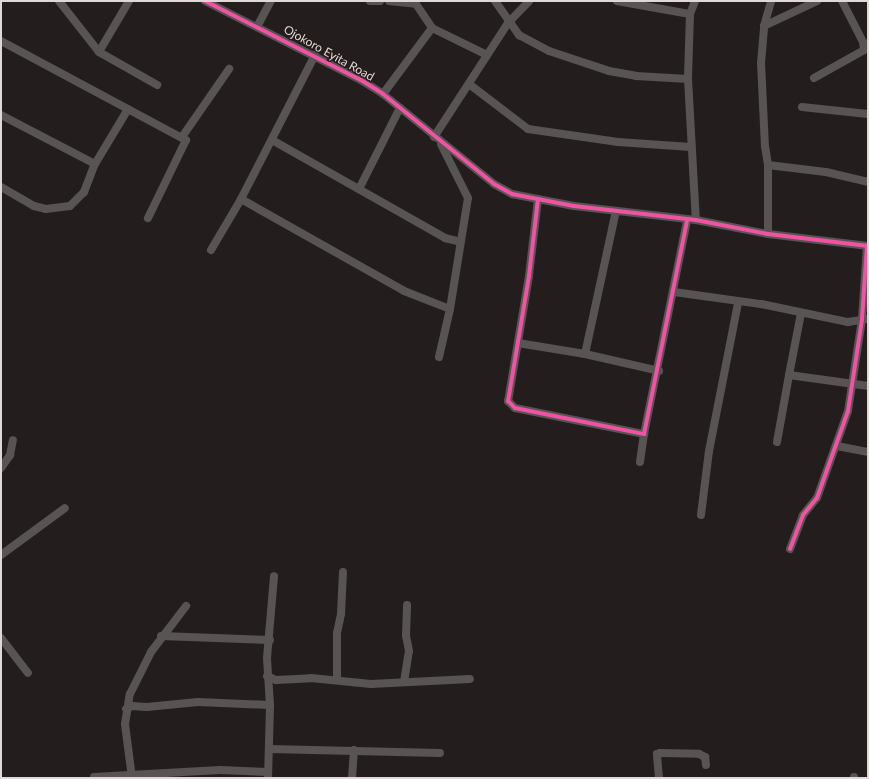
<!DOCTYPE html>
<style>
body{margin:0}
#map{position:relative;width:869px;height:779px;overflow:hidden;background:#231e1d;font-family:Lato,sans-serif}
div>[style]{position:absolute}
.minor>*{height:8px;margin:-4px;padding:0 4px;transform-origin:4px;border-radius:4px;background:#585453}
.cycleway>*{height:4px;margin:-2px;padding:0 2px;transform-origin:2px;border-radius:2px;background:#f153a3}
span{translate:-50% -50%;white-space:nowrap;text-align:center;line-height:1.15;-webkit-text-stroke:3px #251c1b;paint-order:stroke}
.street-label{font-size:12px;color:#dfd8d7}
.frame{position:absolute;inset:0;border:2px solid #dfd8d7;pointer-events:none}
</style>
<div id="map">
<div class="minor">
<i style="left:59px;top:1px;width:65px;rotate:51.9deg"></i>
<i style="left:129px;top:1px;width:59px;rotate:120.5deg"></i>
<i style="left:99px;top:52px;width:67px;rotate:29.6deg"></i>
<i style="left:205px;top:1px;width:175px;rotate:26.9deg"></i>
<i style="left:361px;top:80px;width:26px;rotate:32deg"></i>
<i style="left:383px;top:94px;width:143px;rotate:39deg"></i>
<i style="left:494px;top:184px;width:21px;rotate:29deg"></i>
<i style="left:512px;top:194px;width:63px;rotate:11deg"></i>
<i style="left:574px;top:206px;width:123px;rotate:6.5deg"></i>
<i style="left:696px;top:220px;width:73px;rotate:11deg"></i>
<i style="left:768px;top:234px;width:101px;rotate:6.8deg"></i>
<i style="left:370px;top:1px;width:10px"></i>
<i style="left:389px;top:1px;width:27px;rotate:6deg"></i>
<i style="left:416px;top:4px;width:29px;rotate:56deg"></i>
<i style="left:495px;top:1px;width:42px;rotate:54.8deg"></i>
<i style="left:519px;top:35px;width:34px;rotate:28deg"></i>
<i style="left:549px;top:51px;width:63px;rotate:18.4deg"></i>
<i style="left:609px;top:71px;width:27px;rotate:10deg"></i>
<i style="left:636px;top:76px;width:52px;rotate:3.3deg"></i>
<i style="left:617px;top:1px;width:74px;rotate:10.1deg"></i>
<i style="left:695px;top:1px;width:14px;rotate:111deg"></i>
<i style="left:690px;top:14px;width:65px;rotate:91.8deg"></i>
<i style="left:688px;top:79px;width:141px;rotate:86.8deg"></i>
<i style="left:258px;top:25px;width:27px;rotate:-62deg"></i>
<i style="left:764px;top:26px;width:59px;rotate:-25.3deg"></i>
<i style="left:1px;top:41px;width:210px;rotate:28.2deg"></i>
<i style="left:186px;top:140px;width:87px;rotate:116deg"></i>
<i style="left:814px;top:78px;width:57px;rotate:-29.2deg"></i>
<i style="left:864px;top:50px;width:8px;rotate:-97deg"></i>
<i style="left:863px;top:42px;width:46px;rotate:-117.1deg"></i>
<i style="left:469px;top:84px;width:74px;rotate:37.3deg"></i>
<i style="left:528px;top:129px;width:91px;rotate:8.2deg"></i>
<i style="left:618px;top:142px;width:73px;rotate:3.9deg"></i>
<i style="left:383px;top:94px;width:82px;rotate:-53.4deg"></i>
<i style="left:432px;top:28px;width:61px;rotate:26.1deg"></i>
<i style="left:802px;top:107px;width:66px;rotate:6.1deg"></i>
<i style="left:1px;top:115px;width:106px;rotate:27.5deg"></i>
<i style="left:182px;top:137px;width:83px;rotate:-55.3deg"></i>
<i style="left:434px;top:137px;width:136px;rotate:-57deg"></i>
<i style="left:508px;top:23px;width:30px;rotate:-46deg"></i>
<i style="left:272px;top:140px;width:199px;rotate:29.5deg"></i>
<i style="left:445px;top:238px;width:16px;rotate:14deg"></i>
<i style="left:768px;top:165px;width:58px;rotate:6.9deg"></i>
<i style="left:826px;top:172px;width:43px;rotate:13.4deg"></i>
<i style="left:1px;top:187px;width:38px;rotate:30deg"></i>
<i style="left:34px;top:206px;width:12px;rotate:14deg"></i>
<i style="left:46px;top:209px;width:24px;rotate:-7deg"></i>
<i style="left:70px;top:206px;width:20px;rotate:-45deg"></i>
<i style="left:84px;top:192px;width:30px;rotate:-69deg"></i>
<i style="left:95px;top:164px;width:64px;rotate:-59deg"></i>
<i style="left:359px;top:189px;width:91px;rotate:-63.2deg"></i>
<i style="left:241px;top:199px;width:187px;rotate:29.4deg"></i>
<i style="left:404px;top:291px;width:49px;rotate:21.4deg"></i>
<i style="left:538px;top:199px;width:78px;rotate:96.7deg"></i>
<i style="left:529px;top:276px;width:127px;rotate:99.5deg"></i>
<i style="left:508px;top:401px;width:10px;rotate:45deg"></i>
<i style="left:515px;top:408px;width:132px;rotate:11.4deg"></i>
<i style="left:644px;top:434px;width:217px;rotate:-78.6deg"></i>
<i style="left:768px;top:234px;width:69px;rotate:-90deg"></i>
<i style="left:768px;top:165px;width:18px;rotate:-99deg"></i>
<i style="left:765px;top:147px;width:84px;rotate:-92.7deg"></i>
<i style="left:761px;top:63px;width:37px;rotate:-85deg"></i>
<i style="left:764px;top:26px;width:26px;rotate:-74deg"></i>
<i style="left:211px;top:250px;width:59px;rotate:-59.5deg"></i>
<i style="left:241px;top:199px;width:162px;rotate:-62.8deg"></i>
<i style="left:674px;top:292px;width:88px;rotate:7.9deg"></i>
<i style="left:761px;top:304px;width:89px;rotate:11.7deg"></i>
<i style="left:848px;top:322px;width:20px;rotate:-9deg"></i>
<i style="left:518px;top:343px;width:68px;rotate:9.3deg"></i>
<i style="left:585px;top:354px;width:76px;rotate:12.9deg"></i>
<i style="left:585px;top:354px;width:146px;rotate:-77.8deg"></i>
<i style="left:439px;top:357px;width:49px;rotate:-77.1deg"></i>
<i style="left:450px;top:309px;width:112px;rotate:-80.8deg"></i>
<i style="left:468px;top:198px;width:60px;rotate:-116.6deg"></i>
<i style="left:789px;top:375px;width:63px;rotate:-79deg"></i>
<i style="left:777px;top:442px;width:68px;rotate:-79.8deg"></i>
<i style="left:789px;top:375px;width:80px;rotate:7.9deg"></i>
<i style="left:837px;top:446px;width:32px;rotate:11deg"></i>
<i style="left:640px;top:462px;width:28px;rotate:-82deg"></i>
<i style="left:1px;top:468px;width:16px;rotate:-55deg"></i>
<i style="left:10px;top:455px;width:15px;rotate:-79deg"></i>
<i style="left:701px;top:515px;width:64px;rotate:-82.9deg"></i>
<i style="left:709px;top:451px;width:151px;rotate:-78.9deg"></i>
<i style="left:790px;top:549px;width:36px;rotate:-69deg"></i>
<i style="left:803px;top:515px;width:22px;rotate:-51deg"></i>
<i style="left:817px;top:498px;width:92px;rotate:-70.4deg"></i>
<i style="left:848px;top:411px;width:93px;rotate:-81.3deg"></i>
<i style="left:862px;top:319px;width:73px;rotate:-86.1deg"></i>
<i style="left:1px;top:555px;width:79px;rotate:-36.3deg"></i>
<i style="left:161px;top:636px;width:109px;rotate:2.1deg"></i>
<i style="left:1px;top:638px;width:44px;rotate:52.4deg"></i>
<i style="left:267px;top:676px;width:10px;rotate:24deg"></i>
<i style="left:276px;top:680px;width:35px;rotate:-3deg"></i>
<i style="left:311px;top:678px;width:60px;rotate:5.7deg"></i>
<i style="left:371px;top:684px;width:99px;rotate:-2.9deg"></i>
<i style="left:337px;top:680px;width:47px;rotate:-90deg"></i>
<i style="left:337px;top:633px;width:19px;rotate:-78deg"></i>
<i style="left:341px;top:614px;width:42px;rotate:-87.3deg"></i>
<i style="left:404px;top:682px;width:31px;rotate:-81deg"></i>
<i style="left:409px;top:651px;width:16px;rotate:-101deg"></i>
<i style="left:406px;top:635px;width:30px;rotate:-88deg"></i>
<i style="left:126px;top:709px;width:7px;rotate:-27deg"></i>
<i style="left:132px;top:706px;width:15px;rotate:4deg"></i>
<i style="left:147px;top:707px;width:51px;rotate:-5.6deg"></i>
<i style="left:198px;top:702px;width:72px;rotate:2.4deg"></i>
<i style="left:269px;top:749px;width:171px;rotate:1.3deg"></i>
<i style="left:94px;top:777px;width:126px;rotate:-3.2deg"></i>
<i style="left:220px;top:770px;width:48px;rotate:2.4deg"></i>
<i style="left:132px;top:778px;width:54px;rotate:-97.4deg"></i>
<i style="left:125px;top:724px;width:30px;rotate:-81deg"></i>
<i style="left:130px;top:694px;width:47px;rotate:-63.4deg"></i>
<i style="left:151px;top:652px;width:58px;rotate:-52.7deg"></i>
<i style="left:268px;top:778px;width:73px;rotate:-88.4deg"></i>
<i style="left:270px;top:705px;width:47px;rotate:-93.7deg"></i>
<i style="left:267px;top:658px;width:82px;rotate:-85.1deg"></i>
<i style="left:352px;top:778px;width:28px;rotate:-86deg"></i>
<i style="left:659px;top:778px;width:24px;rotate:-95deg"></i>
<i style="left:657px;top:754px;width:3px;rotate:-18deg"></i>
<i style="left:660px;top:753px;width:39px;rotate:1deg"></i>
<i style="left:699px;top:754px;width:7px;rotate:27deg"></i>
<i style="left:705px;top:757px;width:8px;rotate:83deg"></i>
<i style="left:854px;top:778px;width:1px;rotate:-90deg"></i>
</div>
<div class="cycleway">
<i style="left:205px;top:1px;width:175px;rotate:26.9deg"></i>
<i style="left:361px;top:80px;width:26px;rotate:32deg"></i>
<i style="left:383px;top:94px;width:143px;rotate:39deg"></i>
<i style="left:494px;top:184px;width:21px;rotate:29deg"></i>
<i style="left:512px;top:194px;width:63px;rotate:11deg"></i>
<i style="left:574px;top:206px;width:123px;rotate:6.5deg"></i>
<i style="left:696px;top:220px;width:73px;rotate:11deg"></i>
<i style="left:768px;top:234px;width:101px;rotate:6.8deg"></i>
<i style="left:538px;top:199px;width:78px;rotate:96.7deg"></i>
<i style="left:529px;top:276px;width:127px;rotate:99.5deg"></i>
<i style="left:508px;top:401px;width:10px;rotate:45deg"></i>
<i style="left:515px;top:408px;width:132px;rotate:11.4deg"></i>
<i style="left:644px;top:434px;width:217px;rotate:-78.6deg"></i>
<i style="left:790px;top:549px;width:36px;rotate:-69deg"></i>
<i style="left:803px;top:515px;width:22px;rotate:-51deg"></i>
<i style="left:817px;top:498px;width:92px;rotate:-70.4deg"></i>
<i style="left:848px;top:411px;width:93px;rotate:-81.3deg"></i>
<i style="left:862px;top:319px;width:73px;rotate:-86.1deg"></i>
</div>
<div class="street-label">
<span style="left:329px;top:53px;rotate:29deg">Ojokoro Eyita Road</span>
</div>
<div class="frame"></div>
</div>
